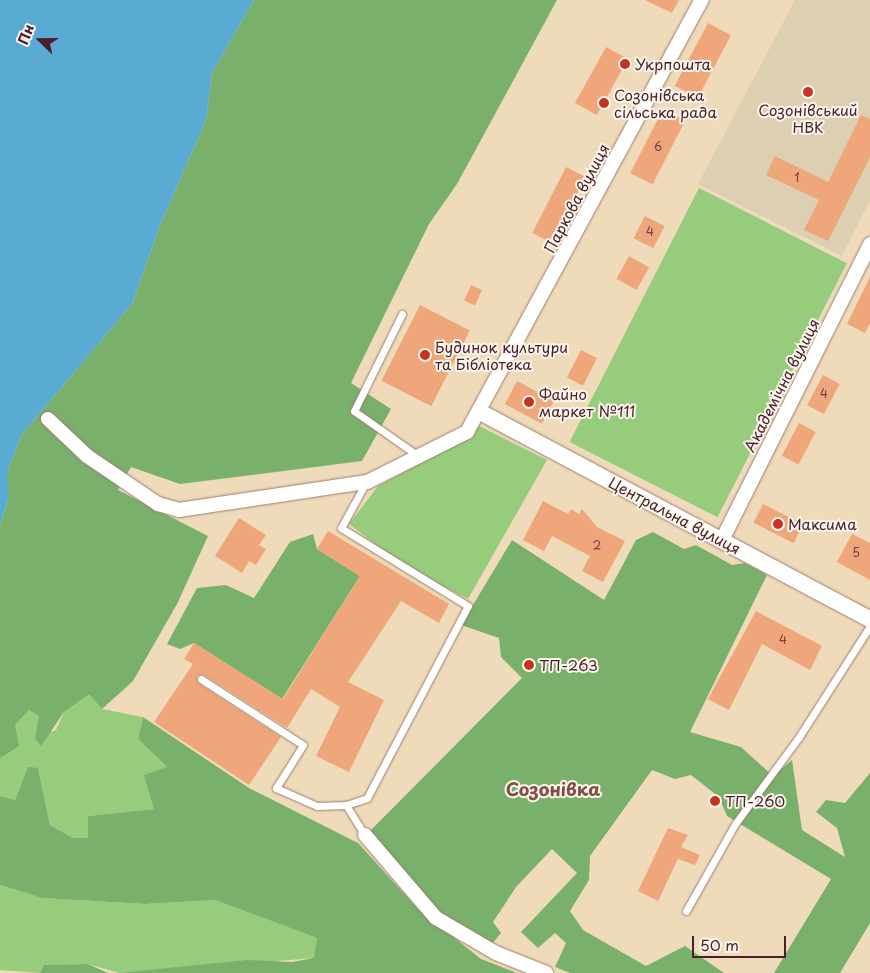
<!DOCTYPE html>
<meta charset="utf-8">
<style>
body{margin:0}
#map{position:relative;width:870px;height:973px;overflow:hidden;background:#efdbb9;font-family:"Playpen Sans",sans-serif}
div>[style]{position:absolute}
.built>*{inset:0;background:#ddcfb1}
.green>*{inset:0;background:#97cc7d;transform-origin:0 0}
.forest>*{inset:0;background:#79b06c}
.water>*{inset:0;background:#59abd4}
.building>*{inset:0;background:#efa67a;transform-origin:0 0}
.roads{filter:drop-shadow(0 0 1px #9c7d72) drop-shadow(0 0 1px #9c7d72)}
.service>*{height:7px;margin:-3.5px;padding:0 3.5px;transform-origin:3.5px;border-radius:3.5px;background:#fff}
.minor>*{height:14px;margin:-7px;padding:0 7px;transform-origin:7px;border-radius:7px;background:#fff}
.tertiary>*{height:16px;margin:-8px;padding:0 8px;transform-origin:8px;border-radius:8px;background:#fff}
.dots>*{width:14px;height:14px;translate:-50% -50%;box-sizing:border-box;border:2px solid #fbf7ec;border-radius:50%}
span{translate:-50% -50%;white-space:nowrap;text-align:center;line-height:1.15;-webkit-text-stroke:4px #fbf7ec;paint-order:stroke}
.number-label{font-size:12px;color:#73413f}
.number-label span{-webkit-text-stroke-width:0}
.poi-label{font-size:15px;color:#4a1f2b}
.left{translate:0 -50%;text-align:left}
.street-label{font-size:15px;color:#4a1f2b}
.quarter-label{font-size:18px;color:#844e47;font-weight:700}
.north{position:absolute;left:15px;top:15px;width:50px;height:50px;-webkit-text-stroke:4px #fbf7ec;paint-order:stroke;rotate:292deg;font-size:14px;font-weight:700;line-height:20px;text-align:center;color:#4a1f2b}
.north::after{content:'';display:block;margin:auto;width:18px;height:22px;background:#4a1f2b;clip-path:polygon(50% 0,100% 100%,50% 72%,0 100%)}
.scale{position:absolute;left:692px;top:936px;width:94px;height:22px;box-sizing:border-box;border:2px solid #4a1f2b;border-top:0;padding-left:6px;font-size:15px;line-height:18px;white-space:nowrap;color:#4a1f2b;-webkit-text-stroke:4px #fbf7ec;paint-order:stroke}
</style>
<div id="map">
<div class="built">
<i style="clip-path:polygon(795px 0,870px 0,870px 200px,842px 256px,698px 184px)"></i>
</div>
<div class="green">
<i style="left:699px;top:188px;width:166px;height:285px;rotate:27deg"></i>
<i style="clip-path:polygon(477px 425px,547px 460px,468px 599px,404px 566px,349px 524px,378px 486px,468px 438px)"></i>
<i style="clip-path:polygon(89px 693px,102px 709px,143px 717px,138px 739px,167px 767px,154px 809px,88px 816px,88px 838px,73px 838px,50px 825px,38px 768px,28px 768px,15px 800px,0 796px,0 758px,15px 725px,29px 710px,40px 716px,35px 738px,56px 730px,64px 712px)"></i>
<i style="clip-path:polygon(0 885px,42px 898px,145px 904px,215px 900px,317px 938px,315px 958px,119px 973px,88px 964px,44px 965px,40px 973px,0 970px)"></i>
</div>
<div class="forest">
<i style="clip-path:polygon(254px 0,557px 0,457px 184px,429px 224px,351px 383px,391px 409px,362px 461px,180px 484px,131px 467px,118px 490px,208px 536px,177px 604px,133px 681px,102px 709px,89px 694px,64px 712px,41px 746px,35px 738px,39px 716px,29px 710px,15px 725px,19px 746px,0 758px,0 524px,8px 500px,8px 469px,22px 434px,132px 304px,160px 225px,206px 120px,212px 73px)"></i>
<i style="clip-path:polygon(653px 532px,684px 549px,696px 545px,732px 565px,745px 563px,767px 575px,690px 732px,741px 747px,773px 776px,792px 760px,802px 830px,845px 857px,837px 828px,816px 812px,826px 800px,845px 803px,870px 773px,870px 923px,840px 973px,774px 973px,831px 879px,727px 816px,719px 797px,691px 775px,675px 779px,652px 770px,590px 856px,589px 880px,570px 911px,583px 930px,646px 966px,685px 946px,724px 973px,570px 973px,555px 967px,566px 943px,555px 933px,538px 948px,521px 932px,577px 873px,552px 849px,516px 887px,493px 922px,501px 933px,492px 944px,438px 914px,370px 831px,522px 678px,501px 657px,499px 638px,461px 625px,512px 540px,604px 600px,636px 540px)"></i>
<i style="clip-path:polygon(313px 534px,317px 549px,360px 576px,282px 699px,194px 643px,180px 649px,167px 644px,197px 588px,226px 585px,254px 598px,290px 542px)"></i>
<i style="clip-path:polygon(143px 717px,249px 788px,358px 843px,418px 909px,481px 959px,517px 973px,119px 973px,247px 960px,292px 962px,314px 958px,317px 938px,215px 900px,145px 904px,42px 898px,0 885px,0 796px,15px 800px,28px 767px,38px 768px,50px 825px,73px 838px,88px 838px,88px 816px,154px 809px,144px 775px,167px 767px,138px 739px)"></i>
<i style="clip-path:polygon(88px 964px,108px 973px,40px 973px,44px 965px)"></i>
</div>
<div class="water">
<i style="clip-path:polygon(0 0,254px 0,212px 73px,206px 120px,160px 225px,132px 304px,22px 434px,8px 469px,8px 500px,0 524px)"></i>
</div>
<div class="building">
<i style="clip-path:polygon(645px 0,679px 0,672px 13px)"></i>
<i style="left:708px;top:23px;width:26px;height:71px;rotate:28deg"></i>
<i style="left:606px;top:47px;width:25px;height:64px;rotate:29deg"></i>
<i style="left:663px;top:109px;width:25px;height:72px;rotate:27deg"></i>
<i style="clip-path:polygon(861px 115px,870px 119px,870px 157px,828px 241px,804px 230px,819px 200px,766px 175px,775px 156px,828px 182px)"></i>
<i style="left:566px;top:167px;width:22px;height:74px;rotate:27deg"></i>
<i style="left:645px;top:216px;width:22px;height:25px;rotate:27deg"></i>
<i style="left:629px;top:256px;width:23px;height:26px;rotate:29deg"></i>
<i style="clip-path:polygon(870px 277px,870px 323px,865px 333px,847px 324px)"></i>
<i style="left:471px;top:285px;width:12px;height:17px;rotate:24deg"></i>
<i style="left:420px;top:305px;width:56px;height:85px;rotate:27deg"></i>
<i style="left:581px;top:350px;width:18px;height:31px;rotate:27deg"></i>
<i style="left:823px;top:375px;width:19px;height:34px;rotate:28deg"></i>
<i style="left:517px;top:381px;width:42px;height:26px;rotate:28deg"></i>
<i style="left:799px;top:423px;width:19px;height:37px;rotate:28deg"></i>
<i style="clip-path:polygon(543px 501px,568px 514px,571px 509px,579px 514px,582px 509px,597px 527px,625px 541px,603px 582px,582px 571px,590px 556px,552px 536px,544px 551px,523px 540px)"></i>
<i style="left:763px;top:504px;width:45px;height:21px;rotate:27deg"></i>
<i style="clip-path:polygon(239px 518px,266px 535px,259px 545px,266px 549px,256px 565px,249px 561px,242px 573px,215px 556px)"></i>
<i style="clip-path:polygon(328px 531px,449px 604px,439px 623px,401px 601px,348px 682px,384px 700px,349px 772px,316px 756px,340px 707px,311px 689px,287px 728px,204px 675px,197px 676px,198px 683px,281px 737px,249px 785px,154px 722px,193px 664px,184px 659px,194px 643px,283px 699px,360px 576px,317px 549px)"></i>
<i style="clip-path:polygon(852px 534px,870px 543px,870px 580px,837px 562px)"></i>
<i style="clip-path:polygon(756px 611px,822px 646px,810px 670px,762px 644px,729px 710px,708px 699px)"></i>
<i style="clip-path:polygon(668px 828px,688px 835px,681px 847px,700px 855px,695px 865px,678px 859px,658px 901px,638px 891px)"></i>
</div>
<div class="roads">
<div class="service">
<i style="left:402px;top:314px;width:108px;rotate:116.3deg"></i>
<i style="left:354px;top:411px;width:80px;rotate:34.9deg"></i>
<i style="left:201px;top:679px;width:121px;rotate:32.9deg"></i>
<i style="left:303px;top:745px;width:51px;rotate:122.1deg"></i>
<i style="left:276px;top:788px;width:45px;rotate:23.7deg"></i>
<i style="left:317px;top:806px;width:29px;rotate:-2deg"></i>
<i style="left:346px;top:805px;width:22px;rotate:-18deg"></i>
<i style="left:367px;top:798px;width:217px;rotate:-62.3deg"></i>
<i style="left:468px;top:606px;width:149px;rotate:-148.4deg"></i>
<i style="left:341px;top:528px;width:50px;rotate:-61.4deg"></i>
<i style="left:346px;top:805px;width:36px;rotate:58deg"></i>
<i style="left:686px;top:911px;width:100px;rotate:-60.6deg"></i>
<i style="left:735px;top:824px;width:108px;rotate:-53.7deg"></i>
<i style="left:799px;top:737px;width:132px;rotate:-57.4deg"></i>
</div>
<div class="minor">
<i style="left:48px;top:419px;width:54px;rotate:43.5deg"></i>
<i style="left:87px;top:456px;width:86px;rotate:34.1deg"></i>
<i style="left:158px;top:504px;width:22px;rotate:16deg"></i>
<i style="left:179px;top:510px;width:190px;rotate:-8.5deg"></i>
<i style="left:367px;top:482px;width:112px;rotate:-26.6deg"></i>
<i style="left:467px;top:432px;width:492px;rotate:-61.5deg"></i>
<i style="left:722px;top:540px;width:331px;rotate:-63.4deg"></i>
<i style="left:365px;top:835px;width:109px;rotate:49.5deg"></i>
<i style="left:436px;top:918px;width:69px;rotate:30.3deg"></i>
<i style="left:496px;top:953px;width:54px;rotate:21.8deg"></i>
</div>
<div class="tertiary">
<i style="left:480px;top:412px;width:442px;rotate:28deg"></i>
</div>
</div>
<div class="dots">
<i style="left:625px;top:64px;background:#c8321e"></i>
<i style="left:808px;top:92px;background:#c8321e"></i>
<i style="left:604px;top:103px;background:#c8321e"></i>
<i style="left:425px;top:355px;background:#c8321e"></i>
<i style="left:529px;top:402px;background:#c8321e"></i>
<i style="left:778px;top:524px;background:#c8321e"></i>
<i style="left:529px;top:665px;background:#c8321e"></i>
<i style="left:715px;top:801px;background:#c8321e"></i>
</div>
<div class="number-label">
<span style="left:658px;top:147px">6</span>
<span style="left:797px;top:178px">1</span>
<span style="left:650px;top:232px">4</span>
<span style="left:824px;top:394px">4</span>
<span style="left:597px;top:546px">2</span>
<span style="left:856px;top:553px">5</span>
<span style="left:783px;top:640px">4</span>
</div>
<div class="poi-label">
<span class="left" style="left:635px;top:64px">Укрпошта</span>
<span class="left" style="left:614px;top:103px">Созонівська<br>сільська рада</span>
<span style="left:808px;top:118px">Созонівський<br>НВК</span>
<span class="left" style="left:435px;top:355px">Будинок культури<br>та Бібліотека</span>
<span class="left" style="left:539px;top:402px">Файно<br>маркет №111</span>
<span class="left" style="left:788px;top:524px">Максима</span>
<span class="left" style="left:539px;top:665px">ТП-263</span>
<span class="left" style="left:725px;top:801px">ТП-260</span>
</div>
<div class="street-label">
<span style="left:576px;top:198px;rotate:-62deg">Паркова вулиця</span>
<span style="left:781px;top:385px;rotate:-63deg">Академічна вулиця</span>
<span style="left:675px;top:515px;rotate:28deg">Центральна вулиця</span>
</div>
<div class="quarter-label">
<span style="left:553px;top:789px">Созонівка</span>
</div>
<div class="north">Пн</div>
<div class="scale">50 m</div>
</div>
